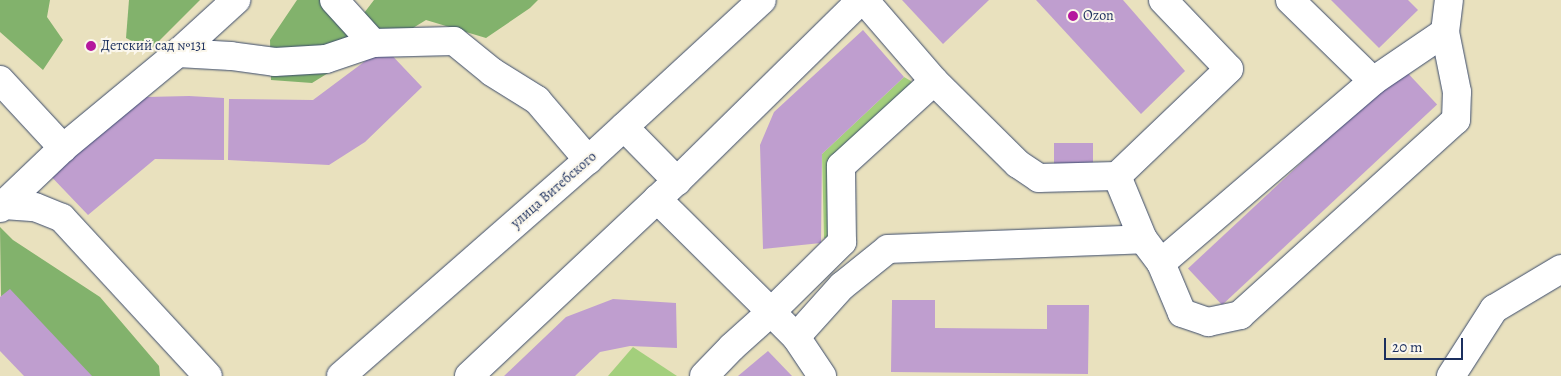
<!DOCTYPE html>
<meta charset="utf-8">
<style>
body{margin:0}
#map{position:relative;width:1561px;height:376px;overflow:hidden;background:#e9e1be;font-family:Alegreya,serif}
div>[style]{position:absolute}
.green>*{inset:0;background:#a3cf7c}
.forest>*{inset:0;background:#82b26c}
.building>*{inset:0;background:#bf9ecf;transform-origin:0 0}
.roads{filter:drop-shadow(0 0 1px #3a4a6c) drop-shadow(0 0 1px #3a4a6c)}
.minor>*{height:28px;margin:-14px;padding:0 14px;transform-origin:14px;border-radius:14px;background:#fff}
.dots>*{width:14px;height:14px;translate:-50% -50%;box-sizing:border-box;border:2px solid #fbf7ec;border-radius:50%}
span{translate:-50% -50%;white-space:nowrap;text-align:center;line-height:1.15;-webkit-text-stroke:4px #fbf7ec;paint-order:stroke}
.poi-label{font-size:14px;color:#1b2f5e}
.left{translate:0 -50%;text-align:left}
.street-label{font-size:14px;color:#1b2f5e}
.scale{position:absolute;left:1384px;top:338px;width:79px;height:22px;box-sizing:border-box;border:2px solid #1b2f5e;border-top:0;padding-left:6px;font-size:15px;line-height:18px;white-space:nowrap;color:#1b2f5e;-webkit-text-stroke:4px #fbf7ec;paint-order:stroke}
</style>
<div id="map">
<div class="green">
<i style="clip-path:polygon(904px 77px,911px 81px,918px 94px,833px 164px,838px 242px,824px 238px,822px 154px)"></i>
<i style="clip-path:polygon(633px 347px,677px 376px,608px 376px)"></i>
</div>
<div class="forest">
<i style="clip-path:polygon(0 0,50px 0,47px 17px,63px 40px,43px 70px,0 32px)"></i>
<i style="clip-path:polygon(129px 0,200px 0,150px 50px,126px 38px)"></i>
<i style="clip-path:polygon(297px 0,336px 0,361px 17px,374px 0,538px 0,530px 8px,486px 38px,426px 20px,395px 39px,374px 26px,375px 44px,312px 83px,271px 80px,270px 40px)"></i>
<i style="clip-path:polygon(0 227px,13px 240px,100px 297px,159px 366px,160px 376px,89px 376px,1px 296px)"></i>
</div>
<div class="building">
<i style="clip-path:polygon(902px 0,989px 0,943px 44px)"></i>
<i style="clip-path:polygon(1036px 0,1123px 0,1185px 71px,1141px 114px)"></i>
<i style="clip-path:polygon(1331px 0,1408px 0,1418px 10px,1379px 48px)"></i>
<i style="clip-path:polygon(863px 30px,904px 77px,822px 154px,821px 243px,763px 249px,760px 145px,774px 112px)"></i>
<i style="clip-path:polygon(384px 47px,422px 87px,365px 142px,329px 165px,228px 160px,229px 99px,313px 100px)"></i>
<i style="left:1403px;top:68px;width:50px;height:294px;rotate:47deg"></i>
<i style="clip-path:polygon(189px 96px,224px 98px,224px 160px,155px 159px,88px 215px,44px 169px,146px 97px)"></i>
<i style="left:1054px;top:143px;width:39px;height:23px"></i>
<i style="clip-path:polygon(10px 289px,92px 376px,24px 376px,0 351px,0 297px)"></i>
<i style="clip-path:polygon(613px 299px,676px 303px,677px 348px,630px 346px,600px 352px,575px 376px,504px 376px,566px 317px)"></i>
<i style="clip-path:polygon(892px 300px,935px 300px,935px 328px,1047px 329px,1047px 305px,1089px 305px,1088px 374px,891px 372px)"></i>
<i style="clip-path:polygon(768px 351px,792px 376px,738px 376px)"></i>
</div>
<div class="roads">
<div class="minor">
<i style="left:334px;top:0;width:58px;rotate:47.8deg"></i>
<i style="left:373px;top:43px;width:81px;rotate:-1.4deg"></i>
<i style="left:454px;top:41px;width:49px;rotate:39.2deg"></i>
<i style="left:492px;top:72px;width:53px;rotate:31.9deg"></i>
<i style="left:537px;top:100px;width:79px;rotate:49.6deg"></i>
<i style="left:1163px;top:0;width:95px;rotate:46.3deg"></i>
<i style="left:1229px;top:69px;width:155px;rotate:136.3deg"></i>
<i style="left:1117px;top:176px;width:68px;rotate:67.6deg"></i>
<i style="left:1143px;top:239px;width:30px;rotate:53deg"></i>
<i style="left:1161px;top:263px;width:54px;rotate:67.2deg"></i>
<i style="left:1182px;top:313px;width:28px;rotate:19deg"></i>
<i style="left:1208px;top:322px;width:33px;rotate:-12deg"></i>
<i style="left:1240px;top:315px;width:291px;rotate:-42.1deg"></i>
<i style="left:1456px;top:120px;width:28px;rotate:-88deg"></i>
<i style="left:1457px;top:92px;width:61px;rotate:-101.3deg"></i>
<i style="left:1445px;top:32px;width:32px;rotate:-83deg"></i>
<i style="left:178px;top:53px;width:79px;rotate:-42.4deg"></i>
<i style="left:0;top:80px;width:93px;rotate:47.2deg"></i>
<i style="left:63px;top:148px;width:87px;rotate:136.4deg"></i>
<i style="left:934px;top:81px;width:118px;rotate:44.7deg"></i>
<i style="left:1018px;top:164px;width:25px;rotate:34deg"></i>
<i style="left:1039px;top:178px;width:78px;rotate:-1.5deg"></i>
<i style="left:1373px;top:81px;width:87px;rotate:-34.2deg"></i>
<i style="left:624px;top:127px;width:76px;rotate:45.5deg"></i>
<i style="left:63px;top:148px;width:149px;rotate:-39.6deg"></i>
<i style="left:178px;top:53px;width:53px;rotate:3.2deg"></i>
<i style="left:231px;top:56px;width:44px;rotate:7.8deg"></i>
<i style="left:275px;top:62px;width:51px;rotate:-3.4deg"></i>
<i style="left:326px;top:59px;width:50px;rotate:-18.8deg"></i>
<i style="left:657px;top:199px;width:161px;rotate:44.7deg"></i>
<i style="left:771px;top:312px;width:100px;rotate:-44.6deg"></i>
<i style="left:842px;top:242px;width:76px;rotate:-90.8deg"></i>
<i style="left:841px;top:166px;width:126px;rotate:-42.4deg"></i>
<i style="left:934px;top:81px;width:107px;rotate:-130.8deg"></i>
<i style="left:4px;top:205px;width:31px;rotate:4deg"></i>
<i style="left:35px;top:207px;width:29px;rotate:22deg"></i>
<i style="left:62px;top:218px;width:215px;rotate:47.3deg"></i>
<i style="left:1161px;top:263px;width:279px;rotate:-40.6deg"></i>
<i style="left:1373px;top:81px;width:116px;rotate:-135.7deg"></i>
<i style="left:796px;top:337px;width:69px;rotate:-48deg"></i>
<i style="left:842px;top:286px;width:59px;rotate:-38.8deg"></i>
<i style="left:888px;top:249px;width:255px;rotate:-2.2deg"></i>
<i style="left:341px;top:376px;width:328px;rotate:-41.2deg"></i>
<i style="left:588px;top:160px;width:236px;rotate:-42.6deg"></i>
<i style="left:469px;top:376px;width:285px;rotate:-43.2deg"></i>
<i style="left:677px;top:181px;width:258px;rotate:-44.5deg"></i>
<i style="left:704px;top:376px;width:40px;rotate:-46deg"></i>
<i style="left:732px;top:347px;width:52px;rotate:-41.9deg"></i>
<i style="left:771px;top:312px;width:35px;rotate:45deg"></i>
<i style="left:796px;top:337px;width:47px;rotate:56.3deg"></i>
<i style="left:1451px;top:376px;width:80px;rotate:-57.3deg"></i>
<i style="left:1494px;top:309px;width:78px;rotate:-30.8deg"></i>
</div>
</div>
<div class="dots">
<i style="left:1073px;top:16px;background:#b5179e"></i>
<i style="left:91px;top:46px;background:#b5179e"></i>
</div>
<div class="poi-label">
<span class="left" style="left:1083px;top:16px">Ozon</span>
<span class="left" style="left:101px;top:46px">Детский сад №131</span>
</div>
<div class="street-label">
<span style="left:554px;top:190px;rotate:-41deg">улица Витебского</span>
</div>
<div class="scale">20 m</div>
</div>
